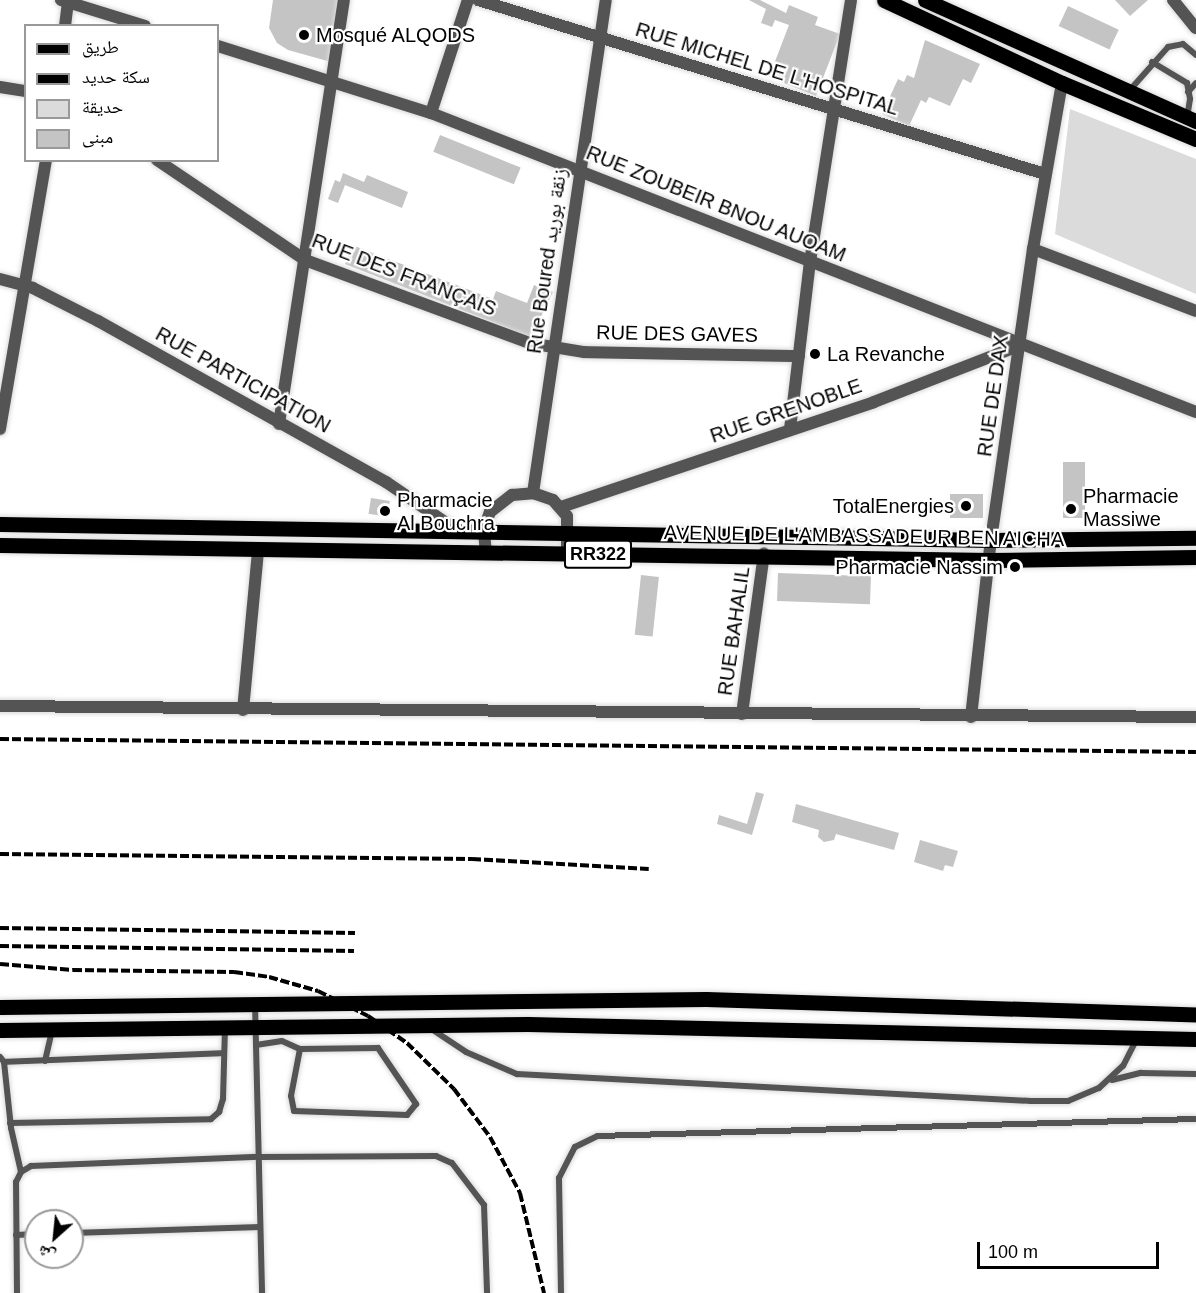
<!DOCTYPE html>
<meta charset="utf-8">
<style>
body{margin:0}
#map{position:relative;width:1196px;height:1293px;overflow:hidden;background:#fff;font-family:Helvetica,"Noto Naskh Arabic",sans-serif}
div>[style]{position:absolute}
.green>*{inset:0;background:#dbdbdb}
.building>*{inset:0;background:#c4c4c4;transform-origin:0 0}
.roads{filter:drop-shadow(0 0 2px #dbdbdb) drop-shadow(0 0 2px #dbdbdb)}
.lane>*{height:6px;margin:-3px;padding:0 3px;transform-origin:3px;border-radius:3px;background:#545454}
.street>*{height:12px;margin:-6px;padding:0 6px;transform-origin:6px;border-radius:6px;background:#545454}
.primary>*{height:15px;margin:-7.5px;padding:0 7.5px;transform-origin:7.5px;border-radius:7.5px;background:#000}
.rail>*{height:4px;margin-top:-2px;transform-origin:0;background:repeating-linear-gradient(90deg,#000 0 9px,transparent 0 12px)}
.dots>*{width:16px;height:16px;translate:-50% -50%;box-sizing:border-box;border:3px solid #fff;border-radius:50%}
span{translate:-50% -50%;white-space:nowrap;text-align:center;line-height:1.15;-webkit-text-stroke:4.5px #fff;paint-order:stroke}
.shield-label span{padding:2px 4px;background:#fff;border:2px solid;border-radius:4px;-webkit-text-stroke-width:0}
.shield-label{font-size:18px;color:#000;font-weight:700}
.poi-label{font-size:20px;color:#000}
.left{translate:0 -50%;text-align:left}
.right{translate:-100% -50%;text-align:right}
.street-label{font-size:20px;color:#000}
.legend{position:absolute;left:24px;top:24px;width:195px;height:138px;box-sizing:border-box;background:#fff;border:2px solid #999;margin:0;padding:8px 10px;list-style:none;font-size:18px;color:#000}
.legend li{display:flex;align-items:center;gap:12px;height:30px}
.legend b{width:30px;border:2px solid #999}
.north{position:absolute;left:24px;top:1209px;width:60px;height:60px;box-sizing:border-box;background:#fff;border:2px solid #999;border-radius:50%;rotate:207deg;font-size:16px;font-weight:700;line-height:24px;text-align:center;color:#000}
.north::after{content:'';display:block;margin:auto;width:21px;height:27px;background:#000;clip-path:polygon(50% 0,100% 100%,50% 72%,0 100%)}
.scale{position:absolute;left:977px;top:1242px;width:182px;height:27px;box-sizing:border-box;border:3px solid #000;border-top:0;padding-left:8px;font-size:18px;line-height:21px;white-space:nowrap;color:#000;-webkit-text-stroke:4px #fff;paint-order:stroke}
</style>
<div id="map">
<div class="green">
<i style="clip-path:polygon(1070px 109px,1196px 159px,1196px 294px,1055px 234px)"></i>
</div>
<div class="building">
<i style="clip-path:polygon(273px 0,340px 0,331px 62px,288px 50px,277px 43px,269px 28px)"></i>
<i style="clip-path:polygon(749px 0,760px 0,786px 13px,789px 5px,818px 17px,815px 25px,840px 34px,816px 96px,769px 77px,789px 25px,775px 20px,772px 27px,761px 23px,766px 9px)"></i>
<i style="clip-path:polygon(1115px 0,1148px 0,1130px 16px)"></i>
<i style="left:1068px;top:6px;width:56px;height:22px;rotate:25deg"></i>
<i style="clip-path:polygon(925px 40px,980px 64px,971px 83px,963px 79px,950px 106px,929px 97px,926px 103px,921px 100px,909px 126px,882px 114px,898px 79px,904px 82px,907px 75px,914px 78px)"></i>
<i style="left:440px;top:135px;width:87px;height:18px;rotate:22deg"></i>
<i style="clip-path:polygon(343px 173px,364px 182px,367px 175px,408px 192px,402px 208px,345px 185px,338px 203px,328px 199px,335px 180px,340px 182px)"></i>
<i style="clip-path:polygon(352px 245px,493px 299px,496px 291px,527px 303px,534px 285px,553px 292px,531px 337px,345px 264px)"></i>
<i style="left:1063px;top:462px;width:22px;height:56px"></i>
<i style="left:950px;top:494px;width:33px;height:24px"></i>
<i style="left:371px;top:498px;width:19px;height:16px;rotate:9deg"></i>
<i style="left:778px;top:573px;width:93px;height:28px;rotate:2deg"></i>
<i style="left:641px;top:575px;width:18px;height:60px;rotate:6deg"></i>
<i style="clip-path:polygon(756px 792px,764px 794px,752px 835px,717px 824px,719px 815px,747px 824px)"></i>
<i style="clip-path:polygon(796px 804px,899px 833px,894px 850px,836px 834px,834px 840px,824px 842px,818px 837px,819px 830px,792px 822px)"></i>
<i style="clip-path:polygon(920px 840px,958px 851px,953px 867px,945px 865px,943px 871px,914px 862px)"></i>
</div>
<div class="roads">
<div class="lane">
<i style="left:1152px;top:62px;width:41px;rotate:31deg"></i>
<i style="left:1187px;top:83px;width:16px;rotate:79deg"></i>
<i style="left:1190px;top:99px;width:18px;rotate:99deg"></i>
<i style="left:1129px;top:91px;width:59px;rotate:-48.4deg"></i>
<i style="left:1168px;top:47px;width:15px;rotate:-11deg"></i>
<i style="left:1183px;top:44px;width:17px;rotate:40deg"></i>
<i style="left:1188px;top:92px;width:12px;rotate:-48deg"></i>
<i style="left:255px;top:1004px;width:289px;rotate:88.6deg"></i>
<i style="left:430px;top:1028px;width:43px;rotate:33.7deg"></i>
<i style="left:466px;top:1052px;width:56px;rotate:23.3deg"></i>
<i style="left:517px;top:1074px;width:515px;rotate:3.01deg"></i>
<i style="left:1031px;top:1101px;width:37px"></i>
<i style="left:1068px;top:1101px;width:34px;rotate:-23deg"></i>
<i style="left:1099px;top:1088px;width:33px;rotate:-43deg"></i>
<i style="left:1123px;top:1066px;width:29px;rotate:-63deg"></i>
<i style="left:256px;top:1045px;width:26px;rotate:-9deg"></i>
<i style="left:282px;top:1041px;width:20px;rotate:24deg"></i>
<i style="left:300px;top:1049px;width:78px;rotate:-0.7deg"></i>
<i style="left:378px;top:1048px;width:68px;rotate:55.8deg"></i>
<i style="left:416px;top:1104px;width:14px;rotate:129deg"></i>
<i style="left:407px;top:1115px;width:113px;rotate:-178deg"></i>
<i style="left:294px;top:1111px;width:15px;rotate:-101deg"></i>
<i style="left:291px;top:1096px;width:48px;rotate:-79.2deg"></i>
<i style="left:0;top:1057px;width:6px;rotate:51deg"></i>
<i style="left:4px;top:1062px;width:66px;rotate:83.9deg"></i>
<i style="left:11px;top:1128px;width:45px;rotate:77.2deg"></i>
<i style="left:45px;top:1061px;width:32px;rotate:-77deg"></i>
<i style="left:4px;top:1062px;width:220px;rotate:-2.3deg"></i>
<i style="left:1112px;top:1080px;width:30px;rotate:-14deg"></i>
<i style="left:1141px;top:1073px;width:55px;rotate:1deg"></i>
<i style="left:10px;top:1123px;width:201px;rotate:-1.1deg"></i>
<i style="left:211px;top:1119px;width:11px;rotate:-41deg"></i>
<i style="left:219px;top:1112px;width:14px;rotate:-73deg"></i>
<i style="left:223px;top:1099px;width:70px;rotate:-88.4deg"></i>
<i style="left:72px;top:1233px;width:188px;rotate:-1.8deg"></i>
<i style="left:16px;top:1235px;width:20px;rotate:-3deg"></i>
<i style="left:17px;top:1293px;width:111px;rotate:-90.5deg"></i>
<i style="left:16px;top:1182px;width:11px;rotate:-63deg"></i>
<i style="left:21px;top:1172px;width:12px;rotate:-31deg"></i>
<i style="left:31px;top:1166px;width:228px;rotate:-2.3deg"></i>
<i style="left:259px;top:1157px;width:177px;rotate:-0.3deg"></i>
<i style="left:436px;top:1156px;width:17px;rotate:24deg"></i>
<i style="left:452px;top:1163px;width:53px;rotate:52.7deg"></i>
<i style="left:484px;top:1205px;width:88px;rotate:88deg"></i>
<i style="left:561px;top:1293px;width:115px;rotate:-91deg"></i>
<i style="left:559px;top:1178px;width:35px;rotate:-63deg"></i>
<i style="left:575px;top:1147px;width:25px;rotate:-26deg"></i>
<i style="left:598px;top:1136px;width:598px;rotate:-1.63deg"></i>
</div>
<div class="street">
<i style="left:61px;top:0;width:88px;rotate:17.2deg"></i>
<i style="left:478px;top:0;width:593px;rotate:17.06deg"></i>
<i style="left:1173px;top:0;width:36px;rotate:51deg"></i>
<i style="left:65px;top:26px;width:26px;rotate:-83deg"></i>
<i style="left:218px;top:46px;width:223px;rotate:17.5deg"></i>
<i style="left:431px;top:113px;width:821px;rotate:21.35deg"></i>
<i style="left:0;top:87px;width:26px;rotate:9deg"></i>
<i style="left:431px;top:113px;width:119px;rotate:-71.9deg"></i>
<i style="left:157px;top:160px;width:179px;rotate:34deg"></i>
<i style="left:305px;top:260px;width:239px;rotate:20.3deg"></i>
<i style="left:529px;top:343px;width:56px;rotate:9.3deg"></i>
<i style="left:584px;top:352px;width:215px;rotate:1.1deg"></i>
<i style="left:1033px;top:249px;width:174px;rotate:20.8deg"></i>
<i style="left:0;top:279px;width:34px;rotate:15deg"></i>
<i style="left:33px;top:288px;width:73px;rotate:26.9deg"></i>
<i style="left:98px;top:321px;width:330px;rotate:29.2deg"></i>
<i style="left:386px;top:482px;width:87px;rotate:34.2deg"></i>
<i style="left:279px;top:424px;width:429px;rotate:-81.3deg"></i>
<i style="left:0;top:429px;width:273px;rotate:-80.3deg"></i>
<i style="left:790px;top:429px;width:168px;rotate:-83.2deg"></i>
<i style="left:810px;top:262px;width:265px;rotate:-81.1deg"></i>
<i style="left:533px;top:493px;width:498px;rotate:-81.6deg"></i>
<i style="left:561px;top:507px;width:330px;rotate:-18.5deg"></i>
<i style="left:874px;top:402px;width:158px;rotate:-21.2deg"></i>
<i style="left:486px;top:554px;width:25px;rotate:-95deg"></i>
<i style="left:484px;top:529px;width:18px;rotate:-71deg"></i>
<i style="left:490px;top:512px;width:28px;rotate:-38deg"></i>
<i style="left:512px;top:495px;width:21px;rotate:-5deg"></i>
<i style="left:533px;top:493px;width:21px;rotate:19deg"></i>
<i style="left:553px;top:500px;width:21px;rotate:49deg"></i>
<i style="left:567px;top:516px;width:38px;rotate:90deg"></i>
<i style="left:0;top:706px;width:1196px;rotate:0.53deg"></i>
<i style="left:243px;top:710px;width:161px;rotate:-84.6deg"></i>
<i style="left:742px;top:714px;width:162px;rotate:-82.2deg"></i>
<i style="left:971px;top:717px;width:178px;rotate:-83.6deg"></i>
<i style="left:991px;top:540px;width:294px;rotate:-81.8deg"></i>
<i style="left:1033px;top:249px;width:169px;rotate:-80.1deg"></i>
</div>
<div class="primary">
<i style="left:884px;top:0;width:196px;rotate:25deg"></i>
<i style="left:1062px;top:83px;width:145px;rotate:22.7deg"></i>
<i style="left:925px;top:0;width:297px;rotate:24.1deg"></i>
<i style="left:0;top:524px;width:991px;rotate:0.92deg"></i>
<i style="left:991px;top:540px;width:205px;rotate:-0.6deg"></i>
<i style="left:0;top:545px;width:990px;rotate:0.87deg"></i>
<i style="left:990px;top:560px;width:206px;rotate:-0.8deg"></i>
<i style="left:0;top:1007px;width:706px;rotate:-0.65deg"></i>
<i style="left:706px;top:999px;width:490px;rotate:1.8deg"></i>
<i style="left:0;top:1030px;width:528px;rotate:-0.65deg"></i>
<i style="left:528px;top:1024px;width:668px;rotate:1.29deg"></i>
</div>
</div>
<div class="rail">
<i style="left:0;top:739px;width:1196px;rotate:0.62deg"></i>
<i style="left:0;top:854px;width:472px;rotate:0.6deg"></i>
<i style="left:472px;top:859px;width:177px;rotate:3.2deg"></i>
<i style="left:0;top:928px;width:355px;rotate:0.8deg"></i>
<i style="left:0;top:946px;width:354px;rotate:0.8deg"></i>
<i style="left:0;top:964px;width:73px;rotate:4.7deg"></i>
<i style="left:73px;top:970px;width:161px;rotate:0.7deg"></i>
<i style="left:234px;top:972px;width:35px;rotate:8deg"></i>
<i style="left:269px;top:977px;width:51px;rotate:15.9deg"></i>
<i style="left:318px;top:991px;width:56px;rotate:26.6deg"></i>
<i style="left:368px;top:1016px;width:47px;rotate:34.7deg"></i>
<i style="left:407px;top:1043px;width:66px;rotate:44.4deg"></i>
<i style="left:454px;top:1089px;width:60px;rotate:53.1deg"></i>
<i style="left:490px;top:1137px;width:64px;rotate:61.8deg"></i>
<i style="left:520px;top:1193px;width:103px;rotate:76.5deg"></i>
</div>
<div class="dots">
<i style="left:304px;top:35px;background:#000"></i>
<i style="left:815px;top:354px;background:#000"></i>
<i style="left:966px;top:506px;background:#000"></i>
<i style="left:1071px;top:509px;background:#000"></i>
<i style="left:385px;top:511px;background:#000"></i>
<i style="left:1015px;top:567px;background:#000"></i>
</div>
<div class="shield-label">
<span style="left:598px;top:554px">RR322</span>
</div>
<div class="poi-label">
<span class="left" style="left:316px;top:35px">Mosqué ALQODS</span>
<span class="left" style="left:827px;top:354px">La Revanche</span>
<span class="left" style="left:1083px;top:508px">Pharmacie<br>Massiwe</span>
<span class="left" style="left:397px;top:512px">Pharmacie<br>Al Bouchra</span>
<span class="right" style="left:954px;top:506px">TotalEnergies</span>
<span class="right" style="left:1003px;top:567px">Pharmacie Nassim</span>
</div>
<div class="street-label">
<span style="left:767px;top:69px;rotate:17deg">RUE MICHEL DE L'HOSPITAL</span>
<span style="left:716px;top:204px;rotate:22deg">RUE ZOUBEIR BNOU AUOAM</span>
<span style="left:547px;top:261px;rotate:-82deg">Rue Boured زنقة بوريد</span>
<span style="left:404px;top:275px;rotate:21deg">RUE DES FRANÇAIS</span>
<span style="left:677px;top:334px;rotate:1deg">RUE DES GAVES</span>
<span style="left:243px;top:380px;rotate:29deg">RUE PARTICIPATION</span>
<span style="left:993px;top:396px;rotate:-82deg">RUE DE DAX</span>
<span style="left:786px;top:411px;rotate:-19deg">RUE GRENOBLE</span>
<span style="left:864px;top:536px;rotate:1deg">AVENUE DE L'AMBASSADEUR BEN AICHA</span>
<span style="left:734px;top:631px;rotate:-82deg">RUE BAHALIL</span>
</div>
<ul class="legend">
<li><b style="height:8px;background:#000"></b>طريق</li>
<li><b style="height:8px;background:#000"></b>سكة حديد</li>
<li><b style="height:16px;background:#dbdbdb"></b>حديقة</li>
<li><b style="height:16px;background:#c4c4c4"></b>مبنى</li>
</ul>
<div class="north">ش</div>
<div class="scale">100 m</div>
</div>
